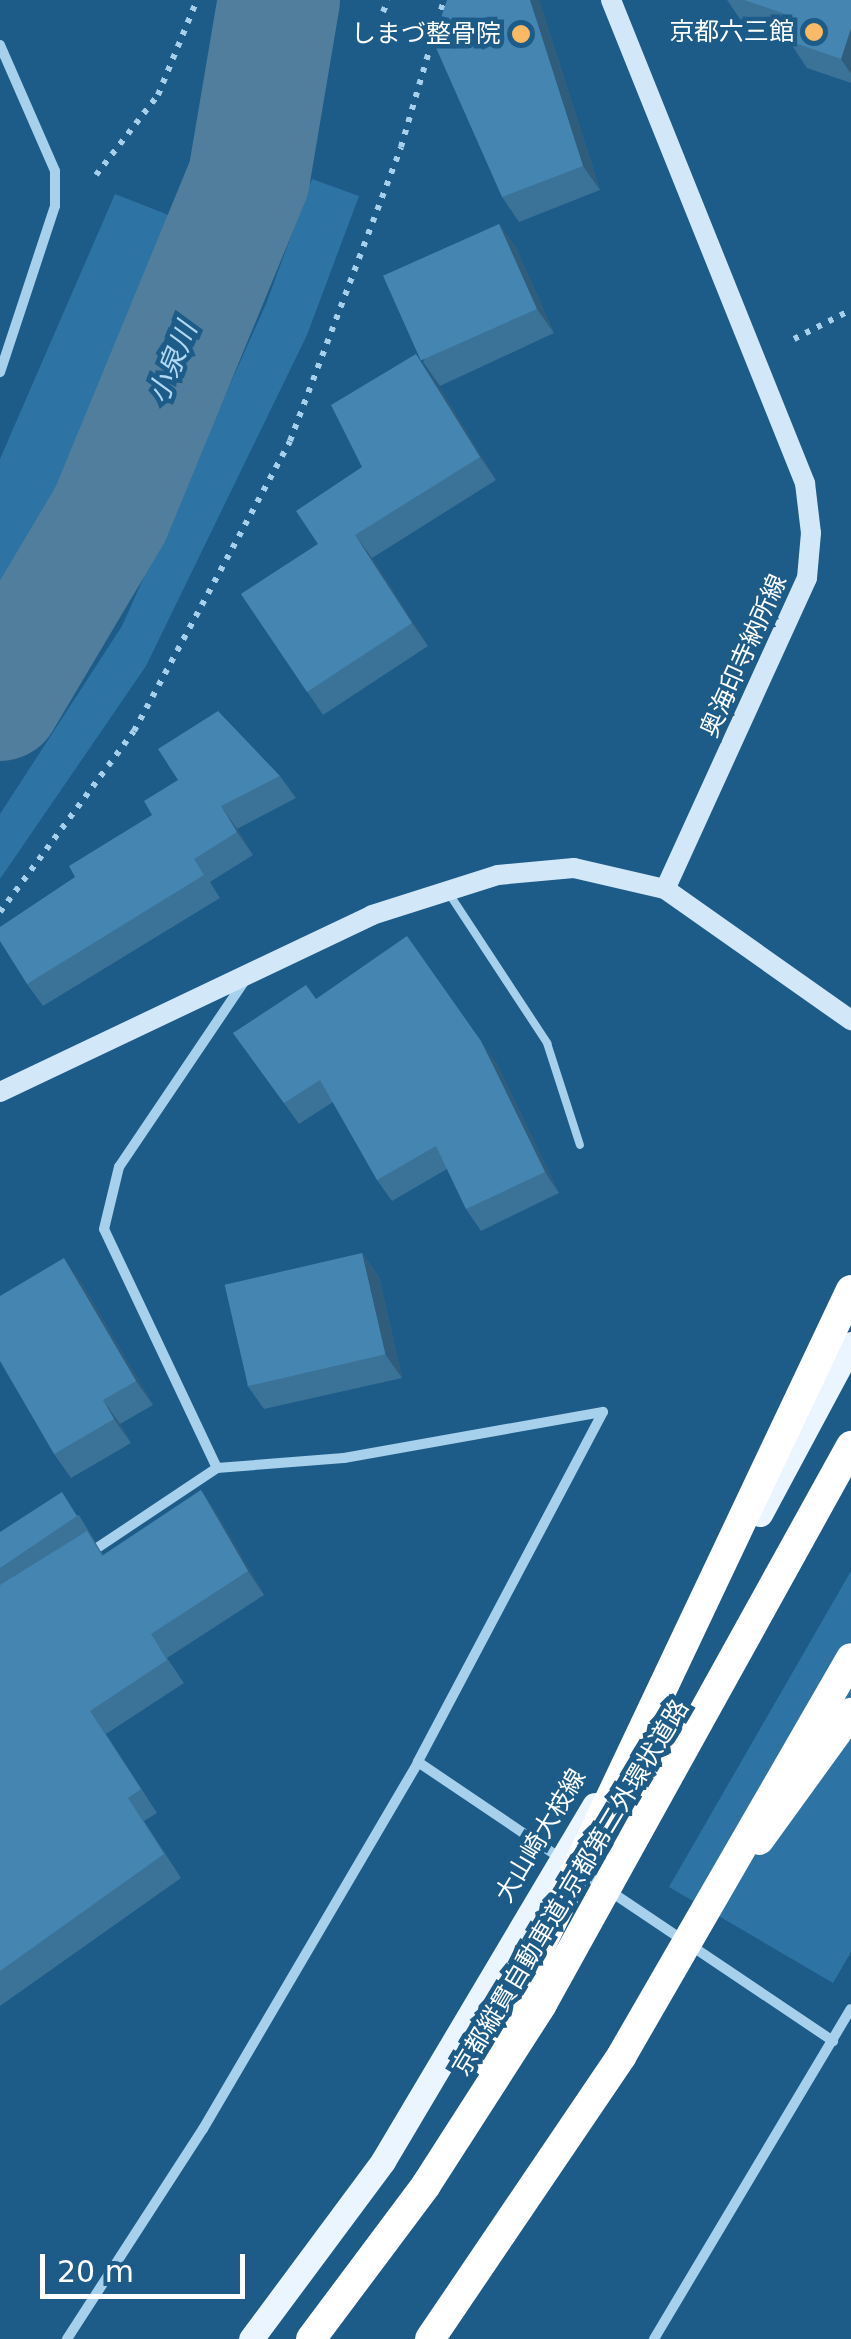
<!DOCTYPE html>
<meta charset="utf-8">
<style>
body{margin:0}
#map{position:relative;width:851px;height:2339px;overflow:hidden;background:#1d5b88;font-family:"DejaVu Sans","Noto Sans JP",sans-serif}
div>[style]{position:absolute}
.green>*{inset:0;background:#2d74a4}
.river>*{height:122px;margin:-61px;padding:0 61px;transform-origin:61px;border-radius:61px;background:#517e9d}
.path>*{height:6px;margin-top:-3px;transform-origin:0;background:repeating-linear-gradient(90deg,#a6d0eb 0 5px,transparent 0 13px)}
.lane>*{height:8px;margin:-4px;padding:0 4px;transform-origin:4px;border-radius:4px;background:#a6d0eb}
.street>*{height:10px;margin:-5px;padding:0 5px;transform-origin:5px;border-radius:5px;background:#a6d0eb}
.secondary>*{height:20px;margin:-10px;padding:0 10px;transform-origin:10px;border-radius:10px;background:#d2e8f8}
.primary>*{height:25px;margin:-12.5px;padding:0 12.5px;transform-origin:12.5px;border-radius:12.5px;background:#ebf5ff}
.highway>*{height:30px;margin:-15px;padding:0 15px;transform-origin:15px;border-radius:15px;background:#fff}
.highway-bridge>*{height:30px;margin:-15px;padding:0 15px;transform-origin:15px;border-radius:15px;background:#fff}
.wall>*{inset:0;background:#3b7298}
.shaded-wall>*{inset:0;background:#305d7c}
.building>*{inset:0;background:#4585b1;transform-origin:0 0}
.dots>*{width:28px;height:28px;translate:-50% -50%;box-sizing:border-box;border:5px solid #1d5b88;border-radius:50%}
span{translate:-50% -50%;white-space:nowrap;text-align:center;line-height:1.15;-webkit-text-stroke:9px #1d5b88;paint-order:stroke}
.poi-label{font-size:25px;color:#fff}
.right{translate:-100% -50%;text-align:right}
.street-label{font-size:25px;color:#fff}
.water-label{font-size:28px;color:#b2d9f3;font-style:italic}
.scale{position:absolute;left:40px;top:2254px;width:205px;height:45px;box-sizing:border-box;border:5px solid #fff;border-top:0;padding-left:12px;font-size:30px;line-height:35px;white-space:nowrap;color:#fff;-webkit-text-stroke:8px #1d5b88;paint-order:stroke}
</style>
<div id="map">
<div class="green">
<i style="clip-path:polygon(312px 179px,359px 196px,307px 335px,146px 666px,0 879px,0 814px,122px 626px,266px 304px)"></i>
<i style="clip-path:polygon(115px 194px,194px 225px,194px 267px,94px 504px,0 644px,0 459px)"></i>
<i style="clip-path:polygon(851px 1571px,851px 1952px,833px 1983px,669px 1887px)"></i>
</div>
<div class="river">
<i style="left:0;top:700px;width:215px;rotate:-59.3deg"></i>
<i style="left:110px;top:515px;width:365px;rotate:-67.6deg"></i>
<i style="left:249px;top:177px;width:180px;rotate:-80.4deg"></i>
</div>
<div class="path">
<i style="left:383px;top:12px;width:13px;rotate:-67deg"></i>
<i style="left:96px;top:175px;width:101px;rotate:-52.2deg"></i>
<i style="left:158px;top:95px;width:103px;rotate:-67.7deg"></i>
<i style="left:794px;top:339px;width:64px;rotate:-27deg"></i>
<i style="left:0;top:912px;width:225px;rotate:-53.5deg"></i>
<i style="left:134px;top:731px;width:329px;rotate:-61.7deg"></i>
<i style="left:290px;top:441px;width:314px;rotate:-69.3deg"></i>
<i style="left:401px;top:147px;width:153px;rotate:-73.7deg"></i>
</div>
<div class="lane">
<i style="left:448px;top:892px;width:181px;rotate:56.7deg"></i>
<i style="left:547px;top:1043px;width:107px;rotate:72.1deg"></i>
</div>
<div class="street">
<i style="left:0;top:45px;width:137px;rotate:66.4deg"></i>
<i style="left:55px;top:171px;width:35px;rotate:90deg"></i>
<i style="left:55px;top:206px;width:175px;rotate:108.3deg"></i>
<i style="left:217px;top:1468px;width:264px;rotate:-115.3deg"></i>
<i style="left:104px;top:1229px;width:64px;rotate:-76.4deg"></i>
<i style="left:119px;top:1167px;width:225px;rotate:-56deg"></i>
<i style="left:88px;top:1554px;width:155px;rotate:-33.7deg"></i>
<i style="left:217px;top:1468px;width:127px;rotate:-4.5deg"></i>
<i style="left:344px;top:1458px;width:263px;rotate:-10.1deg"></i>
<i style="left:603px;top:1412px;width:396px;rotate:117.9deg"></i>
<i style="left:580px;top:1871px;width:305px;rotate:33.9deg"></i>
<i style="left:67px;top:2339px;width:250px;rotate:-57.1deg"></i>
<i style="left:203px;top:2129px;width:425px;rotate:-59.6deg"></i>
<i style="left:418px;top:1762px;width:174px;rotate:34deg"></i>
<i style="left:654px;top:2339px;width:384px;rotate:-59.2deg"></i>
</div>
<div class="secondary">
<i style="left:611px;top:0;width:521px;rotate:68.12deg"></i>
<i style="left:805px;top:483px;width:50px;rotate:83.2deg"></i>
<i style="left:811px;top:533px;width:45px;rotate:95.1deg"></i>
<i style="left:807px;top:578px;width:342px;rotate:114.5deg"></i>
<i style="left:0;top:1092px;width:412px;rotate:-25.4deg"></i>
<i style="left:372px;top:915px;width:132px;rotate:-17.6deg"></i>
<i style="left:498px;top:875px;width:76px;rotate:-5.3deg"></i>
<i style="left:574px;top:868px;width:93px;rotate:13deg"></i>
<i style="left:665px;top:889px;width:228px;rotate:35.2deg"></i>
</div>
<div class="primary">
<i style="left:760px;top:1514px;width:193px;rotate:-61.8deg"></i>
<i style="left:251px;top:2339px;width:222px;rotate:-53.4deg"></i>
<i style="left:383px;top:2161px;width:414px;rotate:-59.3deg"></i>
</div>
<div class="highway">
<i style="left:759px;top:1840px;width:157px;rotate:-54.1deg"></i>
</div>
<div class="highway-bridge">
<i style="left:486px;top:2061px;width:853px;rotate:-64.67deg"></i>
<i style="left:311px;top:2339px;width:192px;rotate:-53.2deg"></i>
<i style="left:426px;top:2185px;width:215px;rotate:-57.3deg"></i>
<i style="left:542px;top:2004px;width:638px;rotate:-61.02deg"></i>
<i style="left:430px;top:2339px;width:343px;rotate:-55.9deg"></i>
<i style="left:622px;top:2055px;width:458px;rotate:-60deg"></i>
</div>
<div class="wall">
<i style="clip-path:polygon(539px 0,600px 190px,519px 222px,502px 197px)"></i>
<i style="clip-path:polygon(727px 0,851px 0,851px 83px,807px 68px,789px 41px,791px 36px,740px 19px)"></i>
<i style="clip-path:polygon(499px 224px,516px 248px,554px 333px,440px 386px,423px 362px)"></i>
<i style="clip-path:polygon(433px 377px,496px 480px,372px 558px,428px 646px,323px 715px,241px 594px,318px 544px)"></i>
<i style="clip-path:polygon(280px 776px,296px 798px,237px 829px,253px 855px,210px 882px,220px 898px,43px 1006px,27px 984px,75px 877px)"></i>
<i style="clip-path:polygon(316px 999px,496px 1062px,559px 1193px,481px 1231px,466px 1209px,447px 1169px,392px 1201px,377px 1180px,333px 1102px,299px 1124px,233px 1033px)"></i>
<i style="clip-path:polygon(362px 1253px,379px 1277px,402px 1378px,264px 1409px,247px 1385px)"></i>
<i style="clip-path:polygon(81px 1282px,153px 1405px,120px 1424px,131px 1443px,71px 1478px,54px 1454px)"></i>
<i style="clip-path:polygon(201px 1490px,217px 1514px,264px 1595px,167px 1658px,184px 1683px,106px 1734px,157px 1813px,144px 1821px,181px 1878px,0 2006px,0 1532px,79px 1515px,103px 1555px)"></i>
</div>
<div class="shaded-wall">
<i style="clip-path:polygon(530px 0,539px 0,600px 190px,583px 166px)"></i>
<i style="clip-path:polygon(851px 28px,851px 74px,841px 59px)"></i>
<i style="clip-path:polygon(499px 224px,516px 248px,554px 333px,537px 309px)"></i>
<i style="clip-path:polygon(416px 354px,433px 377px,496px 480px,480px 457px)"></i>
<i style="clip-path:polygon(355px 535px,372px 558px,428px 646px,412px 623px)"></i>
<i style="clip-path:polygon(221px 806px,237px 829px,253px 855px,237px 832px)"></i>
<i style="clip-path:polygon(481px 1041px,496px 1062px,559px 1193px,545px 1172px)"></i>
<i style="clip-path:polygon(362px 1253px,379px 1277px,402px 1378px,385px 1354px)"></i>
<i style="clip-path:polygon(64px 1258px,81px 1282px,153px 1405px,136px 1381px)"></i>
<i style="clip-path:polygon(103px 1400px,120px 1424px,131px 1443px,114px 1419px)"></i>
<i style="clip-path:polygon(201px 1490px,217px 1514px,264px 1595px,248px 1571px)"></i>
</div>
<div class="building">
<i style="clip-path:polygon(447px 0,530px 0,583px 166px,502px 197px,433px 41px)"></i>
<i style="clip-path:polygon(744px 0,851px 0,851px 28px,841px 59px,789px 41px,797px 18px)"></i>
<i style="left:499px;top:224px;width:93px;height:127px;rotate:66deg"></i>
<i style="clip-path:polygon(416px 354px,480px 457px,355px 535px,412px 623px,307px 692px,241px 594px,318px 544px,296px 511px,362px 467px,331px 405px)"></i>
<i style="clip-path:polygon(218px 711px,280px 776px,221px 806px,237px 832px,194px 859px,204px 875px,27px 984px,0 941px,0 927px,75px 877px,69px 866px,152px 815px,144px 801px,178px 780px,158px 749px)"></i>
<i style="clip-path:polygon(407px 936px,481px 1041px,545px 1172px,466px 1209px,436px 1146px,377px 1180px,320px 1080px,284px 1103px,233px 1033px,306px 985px,316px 999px)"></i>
<i style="left:362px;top:1253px;width:104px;height:141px;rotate:77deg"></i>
<i style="clip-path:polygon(64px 1258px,136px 1381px,103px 1400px,114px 1419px,54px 1454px,0 1361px,0 1296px)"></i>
<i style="clip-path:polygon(201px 1490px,248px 1571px,151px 1634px,167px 1660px,90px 1711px,141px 1789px,128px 1798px,164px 1854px,0 1971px,0 1585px,87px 1531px,102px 1556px)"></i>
<i style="clip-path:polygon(62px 1492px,77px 1516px,0 1568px,0 1532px)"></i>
</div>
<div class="dots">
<i style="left:814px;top:32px;background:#fbb964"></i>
<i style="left:521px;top:34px;background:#fbb964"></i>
</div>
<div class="poi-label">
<span class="right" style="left:794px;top:32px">京都六三館</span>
<span class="right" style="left:501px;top:34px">しまづ整骨院</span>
</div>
<div class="street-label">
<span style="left:744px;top:656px;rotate:-66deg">奥海印寺納所線</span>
<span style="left:541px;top:1836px;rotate:-59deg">大山崎大枝線</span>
<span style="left:571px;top:1888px;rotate:-59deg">京都縦貫自動車道;京都第二外環状道路</span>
</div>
<div class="water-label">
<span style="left:173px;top:363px;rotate:-68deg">小泉川</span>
</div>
<div class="scale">20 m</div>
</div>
